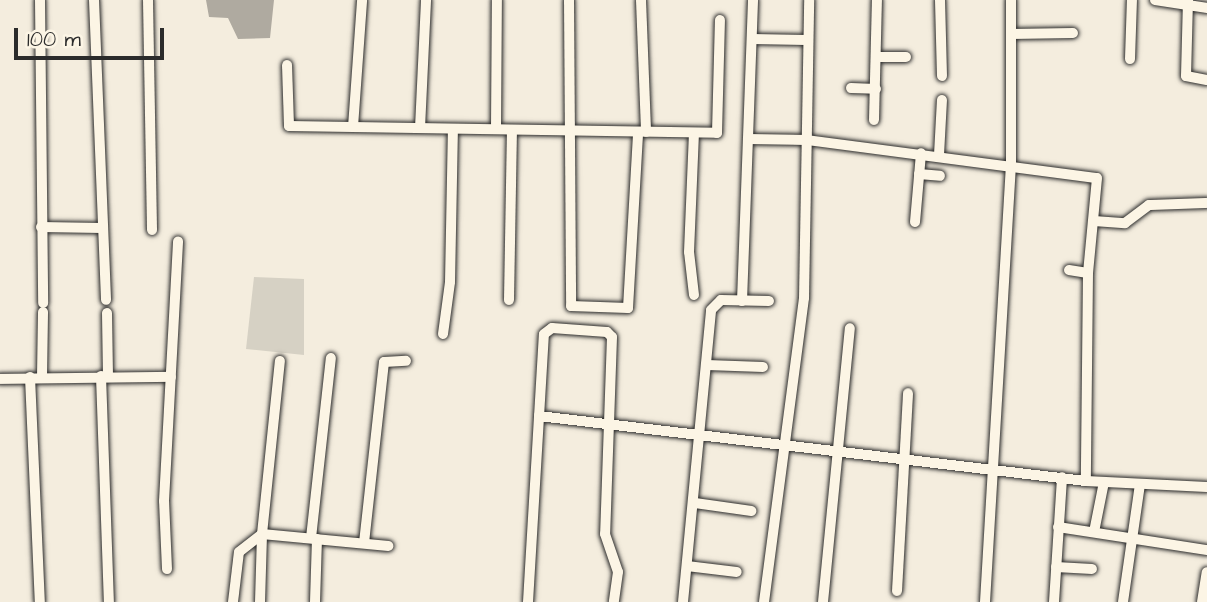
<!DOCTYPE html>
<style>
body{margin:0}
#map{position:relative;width:1207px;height:602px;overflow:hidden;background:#f4edde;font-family:"Architects Daughter",sans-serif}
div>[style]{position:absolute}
.green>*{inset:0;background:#d6d1c4}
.water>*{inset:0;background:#afaaa0}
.roads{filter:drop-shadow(0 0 2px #2b2b2b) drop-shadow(0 0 2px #2b2b2b)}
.street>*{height:10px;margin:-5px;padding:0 5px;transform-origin:5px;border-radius:5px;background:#fcf5e5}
span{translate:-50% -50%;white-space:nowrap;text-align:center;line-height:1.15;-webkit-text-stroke:5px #fcf5e5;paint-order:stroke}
.scale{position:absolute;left:14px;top:28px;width:150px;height:32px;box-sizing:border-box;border:4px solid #2b2b2b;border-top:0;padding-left:9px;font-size:21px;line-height:24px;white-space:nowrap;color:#2b2b2b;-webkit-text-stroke:5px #fcf5e5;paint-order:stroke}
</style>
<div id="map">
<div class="green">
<i style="clip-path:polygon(254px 277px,304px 279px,304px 355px,246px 349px)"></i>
</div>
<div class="water">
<i style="clip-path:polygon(206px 0,274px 0,270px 38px,238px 39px,228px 18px,209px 17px)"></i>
</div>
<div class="roads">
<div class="street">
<i style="left:40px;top:0;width:303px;rotate:89.4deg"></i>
<i style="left:94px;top:0;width:300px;rotate:87.7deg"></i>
<i style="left:148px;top:0;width:230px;rotate:89deg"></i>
<i style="left:569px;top:0;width:306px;rotate:89.6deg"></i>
<i style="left:571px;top:306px;width:57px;rotate:2deg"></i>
<i style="left:628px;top:308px;width:176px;rotate:-86.7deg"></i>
<i style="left:641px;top:0;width:132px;rotate:87.8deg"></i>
<i style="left:940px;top:0;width:76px;rotate:88.5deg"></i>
<i style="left:1155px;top:0;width:53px;rotate:8.7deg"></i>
<i style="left:1188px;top:0;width:76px;rotate:91.5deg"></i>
<i style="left:1186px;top:76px;width:21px;rotate:11deg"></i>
<i style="left:1011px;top:34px;width:62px;rotate:-0.9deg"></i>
<i style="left:752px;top:39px;width:54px;rotate:1.1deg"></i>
<i style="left:878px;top:57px;width:28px"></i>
<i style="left:1130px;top:59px;width:59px;rotate:-88.1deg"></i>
<i style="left:287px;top:65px;width:61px;rotate:88.1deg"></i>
<i style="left:289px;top:126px;width:428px;rotate:0.9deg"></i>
<i style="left:717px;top:133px;width:113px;rotate:-88.5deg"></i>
<i style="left:851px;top:88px;width:25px;rotate:2deg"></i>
<i style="left:874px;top:120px;width:120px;rotate:-88.6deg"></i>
<i style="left:353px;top:127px;width:127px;rotate:-85.9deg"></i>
<i style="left:420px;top:128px;width:128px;rotate:-87.3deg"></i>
<i style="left:496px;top:129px;width:129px;rotate:-89.6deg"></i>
<i style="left:748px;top:139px;width:59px;rotate:1deg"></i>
<i style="left:807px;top:140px;width:292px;rotate:7.5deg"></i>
<i style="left:1097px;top:178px;width:95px;rotate:95.4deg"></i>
<i style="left:1088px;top:273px;width:208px;rotate:90.6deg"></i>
<i style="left:939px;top:155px;width:55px;rotate:-86.9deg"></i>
<i style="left:919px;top:174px;width:21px;rotate:5deg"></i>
<i style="left:1094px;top:221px;width:31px;rotate:4deg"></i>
<i style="left:1125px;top:223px;width:30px;rotate:-37deg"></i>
<i style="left:1149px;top:205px;width:58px;rotate:-2deg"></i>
<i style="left:915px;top:222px;width:69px;rotate:-85deg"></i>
<i style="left:41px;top:227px;width:61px;rotate:0.9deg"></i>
<i style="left:1069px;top:270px;width:19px;rotate:9deg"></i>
<i style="left:694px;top:295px;width:43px;rotate:-96.6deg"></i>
<i style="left:689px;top:252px;width:119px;rotate:-87.6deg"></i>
<i style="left:509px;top:300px;width:170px;rotate:-89deg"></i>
<i style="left:742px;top:301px;width:301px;rotate:-87.9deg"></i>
<i style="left:107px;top:313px;width:63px;rotate:89.1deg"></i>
<i style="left:443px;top:334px;width:52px;rotate:-82.3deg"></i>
<i style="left:450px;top:282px;width:153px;rotate:-88.9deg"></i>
<i style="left:707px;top:365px;width:56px;rotate:2deg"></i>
<i style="left:101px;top:376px;width:226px;rotate:88deg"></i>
<i style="left:30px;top:377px;width:225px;rotate:87.5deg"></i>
<i style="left:42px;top:377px;width:65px;rotate:-89.1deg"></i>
<i style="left:0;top:379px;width:171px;rotate:-0.7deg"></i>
<i style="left:539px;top:416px;width:551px;rotate:6.78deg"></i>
<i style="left:1086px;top:481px;width:121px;rotate:2.8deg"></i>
<i style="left:695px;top:503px;width:57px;rotate:8.1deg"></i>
<i style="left:1058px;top:527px;width:151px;rotate:8.8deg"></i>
<i style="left:1094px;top:532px;width:51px;rotate:-78.7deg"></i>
<i style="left:311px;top:538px;width:181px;rotate:-83.7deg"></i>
<i style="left:364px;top:543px;width:182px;rotate:-83.7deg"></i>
<i style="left:384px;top:362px;width:22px;rotate:-3deg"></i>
<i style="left:687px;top:566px;width:50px;rotate:6.8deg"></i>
<i style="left:1056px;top:567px;width:36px;rotate:3deg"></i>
<i style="left:167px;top:569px;width:68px;rotate:-92.5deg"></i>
<i style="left:164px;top:501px;width:260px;rotate:-86.9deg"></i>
<i style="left:897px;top:591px;width:198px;rotate:-86.8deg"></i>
<i style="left:233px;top:602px;width:50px;rotate:-83.2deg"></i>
<i style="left:239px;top:552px;width:29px;rotate:-38deg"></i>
<i style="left:262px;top:534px;width:174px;rotate:-84.1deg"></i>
<i style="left:260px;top:602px;width:68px;rotate:-88.3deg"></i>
<i style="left:262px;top:534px;width:127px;rotate:5.4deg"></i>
<i style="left:315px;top:602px;width:63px;rotate:-88.2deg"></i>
<i style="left:528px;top:602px;width:268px;rotate:-86.6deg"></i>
<i style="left:544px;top:334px;width:10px;rotate:-37deg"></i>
<i style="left:552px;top:328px;width:55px;rotate:4.2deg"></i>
<i style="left:607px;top:332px;width:7px;rotate:45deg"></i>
<i style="left:612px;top:337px;width:197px;rotate:92deg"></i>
<i style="left:605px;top:534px;width:40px;rotate:71.1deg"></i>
<i style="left:618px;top:572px;width:30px;rotate:98deg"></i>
<i style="left:683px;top:602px;width:293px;rotate:-84.5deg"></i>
<i style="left:711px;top:310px;width:14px;rotate:-45deg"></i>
<i style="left:721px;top:300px;width:48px;rotate:1.2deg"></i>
<i style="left:764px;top:602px;width:307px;rotate:-82.5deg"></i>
<i style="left:804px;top:298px;width:298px;rotate:-89deg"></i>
<i style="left:823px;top:602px;width:275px;rotate:-84.4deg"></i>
<i style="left:985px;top:602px;width:435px;rotate:-86.6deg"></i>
<i style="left:1011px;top:168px;width:168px;rotate:-90deg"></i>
<i style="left:1054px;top:602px;width:125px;rotate:-86.3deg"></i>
<i style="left:1123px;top:602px;width:119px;rotate:-81.8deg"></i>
<i style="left:1202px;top:602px;width:30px;rotate:-81deg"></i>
</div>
</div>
<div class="scale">100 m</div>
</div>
